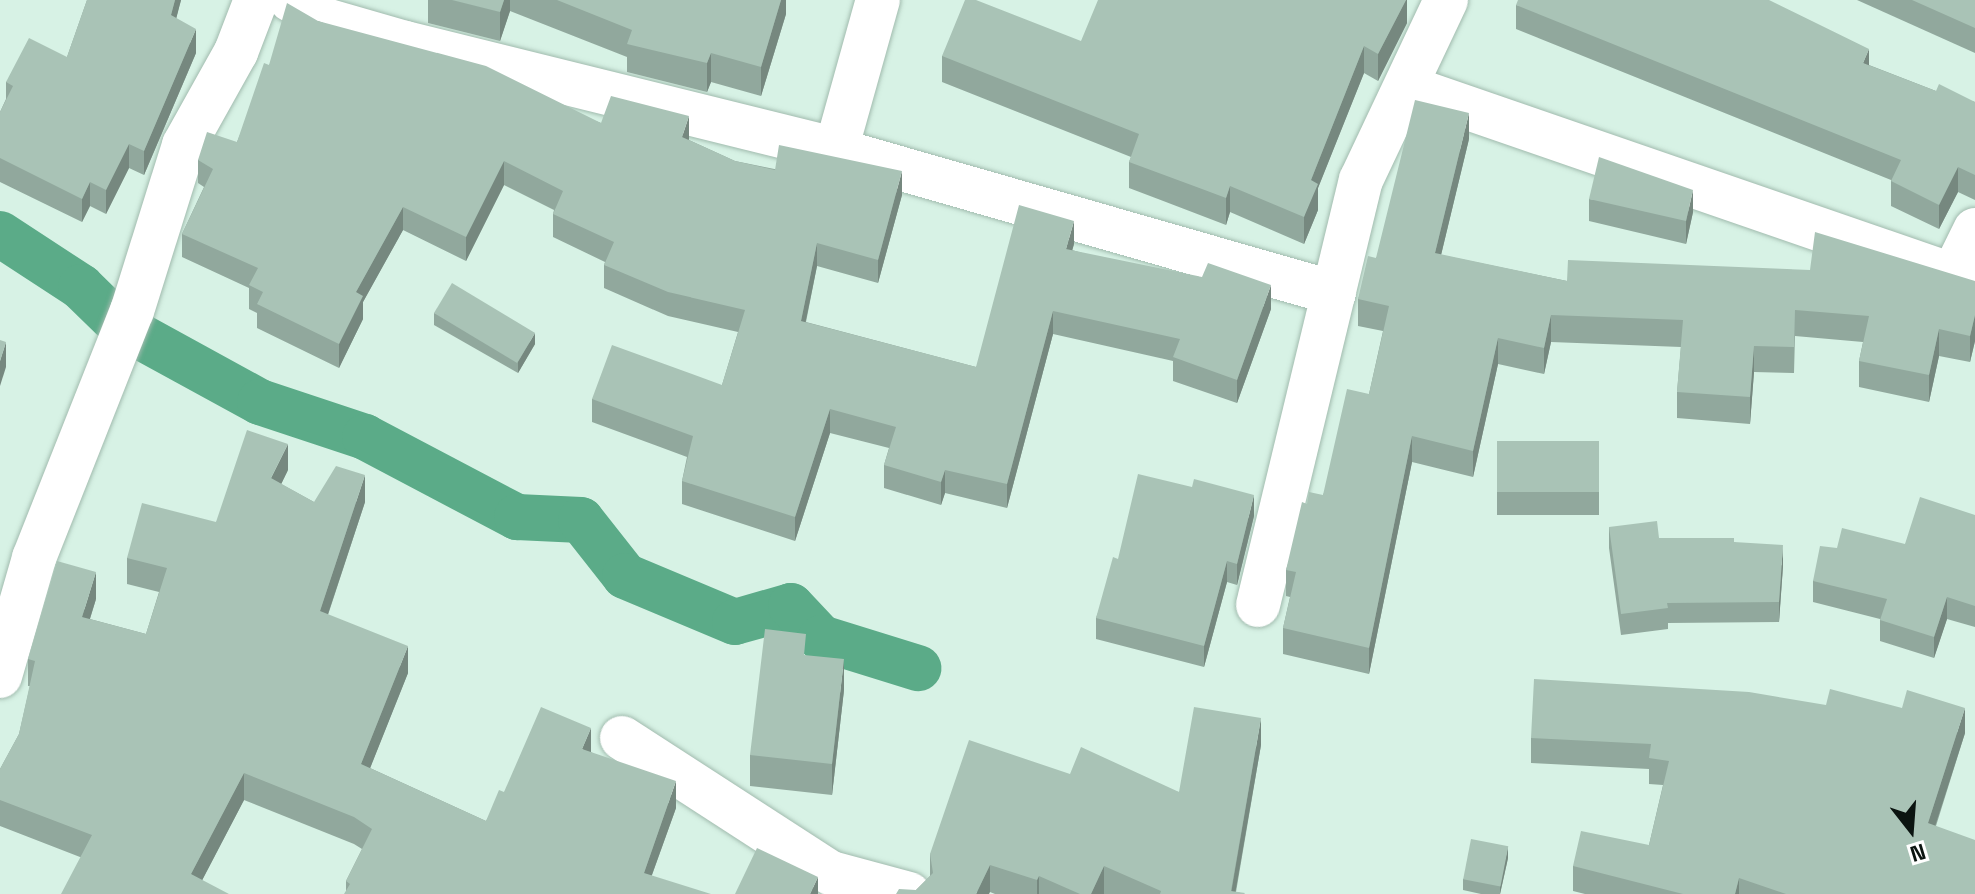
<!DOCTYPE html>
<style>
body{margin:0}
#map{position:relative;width:1975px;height:894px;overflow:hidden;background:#d7f2e5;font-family:"Space Grotesk",sans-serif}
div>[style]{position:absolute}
.canal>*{height:46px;margin:-23px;padding:0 23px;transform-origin:23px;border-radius:23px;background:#5bab88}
.roads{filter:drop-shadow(0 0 2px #a1bbae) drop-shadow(0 0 2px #a1bbae)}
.minor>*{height:44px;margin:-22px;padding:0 22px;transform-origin:22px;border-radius:22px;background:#fff}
.wall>*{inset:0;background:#91a89d;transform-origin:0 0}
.shaded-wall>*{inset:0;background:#76887f}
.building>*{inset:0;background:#a9c3b6;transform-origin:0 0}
span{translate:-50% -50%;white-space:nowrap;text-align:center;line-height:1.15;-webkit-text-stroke:6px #fff;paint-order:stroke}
.north{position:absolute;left:1871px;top:790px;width:80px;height:80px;-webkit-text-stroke:6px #fff;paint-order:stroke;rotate:163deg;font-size:22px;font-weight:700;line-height:32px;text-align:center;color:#0b1410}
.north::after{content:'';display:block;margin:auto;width:28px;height:36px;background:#0b1410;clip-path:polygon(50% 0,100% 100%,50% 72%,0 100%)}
</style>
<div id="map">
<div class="canal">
<i style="left:0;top:234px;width:97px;rotate:33.2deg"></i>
<i style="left:81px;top:287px;width:56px;rotate:44.3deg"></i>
<i style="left:121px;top:326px;width:158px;rotate:28.7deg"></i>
<i style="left:260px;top:402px;width:111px;rotate:18.4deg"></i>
<i style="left:365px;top:437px;width:172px;rotate:27.8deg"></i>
<i style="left:517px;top:517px;width:64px;rotate:2.7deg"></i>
<i style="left:581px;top:520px;width:71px;rotate:51.8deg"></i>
<i style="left:625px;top:576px;width:119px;rotate:22.7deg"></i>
<i style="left:735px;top:622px;width:58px;rotate:-15.9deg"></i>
<i style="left:791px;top:606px;width:44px;rotate:46.8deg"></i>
<i style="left:821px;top:638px;width:102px;rotate:17.2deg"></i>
</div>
<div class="roads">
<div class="minor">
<i style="left:291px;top:0;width:39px;rotate:30deg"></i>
<i style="left:325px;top:20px;width:83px;rotate:16deg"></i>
<i style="left:405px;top:43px;width:444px;rotate:13.9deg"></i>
<i style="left:836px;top:150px;width:518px;rotate:16.02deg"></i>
<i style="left:1407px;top:87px;width:601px;rotate:19.04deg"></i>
<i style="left:836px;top:150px;width:156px;rotate:-74.4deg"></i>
<i style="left:1953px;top:275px;width:50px;rotate:-63.9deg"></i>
<i style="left:1258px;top:605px;width:437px;rotate:-76.4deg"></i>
<i style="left:1361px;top:180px;width:199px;rotate:-64.7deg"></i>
<i style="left:0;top:676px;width:123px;rotate:-73.9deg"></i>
<i style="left:34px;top:558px;width:266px;rotate:-68.4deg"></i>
<i style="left:132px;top:311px;width:174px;rotate:-72.6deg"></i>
<i style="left:184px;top:145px;width:107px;rotate:-60.8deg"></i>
<i style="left:236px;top:52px;width:56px;rotate:-69deg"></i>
<i style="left:622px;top:738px;width:249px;rotate:32.9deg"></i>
<i style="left:831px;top:873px;width:81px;rotate:15.1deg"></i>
</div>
</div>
<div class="wall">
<i style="clip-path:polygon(87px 0,181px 0,176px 18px,196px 53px,144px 175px,129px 168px,106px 214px,90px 206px,82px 222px,0 182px,0 112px,6px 99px,6px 82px,67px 57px)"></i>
<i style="clip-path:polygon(428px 0,786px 0,786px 14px,761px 96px,711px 82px,707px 92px,627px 72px,627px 57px,510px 11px,500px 41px,428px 23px)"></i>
<i style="clip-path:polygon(1407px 0,1407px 23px,1378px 81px,1364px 73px,1318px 188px,1318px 210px,1304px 244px,1230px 212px,1226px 225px,1129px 188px,1129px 162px,1131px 157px,942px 82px,942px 56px,1081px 41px)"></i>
<i style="clip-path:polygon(1857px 0,1975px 0,1975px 53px)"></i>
<i style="clip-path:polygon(1516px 5px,1869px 65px,1936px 91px,1975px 102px,1975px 200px,1958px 192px,1939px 229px,1891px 206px,1891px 180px,1516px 29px)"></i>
<i style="clip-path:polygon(318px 21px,601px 123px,689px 140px,735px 161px,902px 195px,878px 283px,817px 266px,806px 322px,976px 367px,1074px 244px,1072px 250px,1271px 309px,1237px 403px,1173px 381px,1173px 361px,1053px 334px,1007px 508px,945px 493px,941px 505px,884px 488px,884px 465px,889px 448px,830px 433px,795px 541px,682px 504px,682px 481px,687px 457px,592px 422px,592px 399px,722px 385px,738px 332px,668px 316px,604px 288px,604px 265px,605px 262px,553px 237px,553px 214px,554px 210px,504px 185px,466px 261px,403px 230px,363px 302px,363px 319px,339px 368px,257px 328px,257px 313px,249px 309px,249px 288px,182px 257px,182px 234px,204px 187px,198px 183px,198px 160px,237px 142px,269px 65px)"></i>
<i style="clip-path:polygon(1469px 139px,1441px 255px,1567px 281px,1975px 281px,1975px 341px,1970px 362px,1939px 356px,1929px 402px,1859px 387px,1859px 361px,1863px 342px,1795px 336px,1794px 373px,1754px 372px,1750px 424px,1677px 418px,1677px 392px,1681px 347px,1551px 342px,1544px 374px,1498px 364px,1473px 477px,1412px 462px,1369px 674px,1283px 654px,1283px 628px,1290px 597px,1286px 596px,1286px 570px,1307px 504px,1323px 495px,1369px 394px,1383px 331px,1358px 326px,1358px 299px,1376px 258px)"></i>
<i style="clip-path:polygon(1589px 199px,1693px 212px,1686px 244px,1589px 221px)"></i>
<i style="clip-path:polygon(434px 313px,535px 344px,518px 373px,434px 325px)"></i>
<i style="left:1599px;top:441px;width:74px;height:102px;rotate:90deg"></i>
<i style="clip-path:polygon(288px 470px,281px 484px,314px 502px,365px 502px,328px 615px,408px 673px,370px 768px,486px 821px,504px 792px,591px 752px,676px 808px,652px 875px,346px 891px,346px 881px,362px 849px,354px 844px,244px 800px,202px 880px,80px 857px,0 826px,0 769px,19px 734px,30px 686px,28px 686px,28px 659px,96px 599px,90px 619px,146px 634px,159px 592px,127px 584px,127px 558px,216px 522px)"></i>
<i style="clip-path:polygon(1975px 515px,1975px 627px,1947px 619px,1934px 658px,1880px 641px,1880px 619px,1813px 602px,1813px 581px,1837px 548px,1905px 544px)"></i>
<i style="clip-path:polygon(1254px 516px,1237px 585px,1227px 582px,1204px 667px,1096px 639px,1096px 618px,1118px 559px)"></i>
<i style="clip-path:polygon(1609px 527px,1659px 538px,1734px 542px,1783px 566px,1779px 622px,1668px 623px,1668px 629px,1621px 635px,1609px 548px)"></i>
<i style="clip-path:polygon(844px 690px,832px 795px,750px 786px,750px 755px)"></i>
<i style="clip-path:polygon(1965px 733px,1936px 826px,1975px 894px,1585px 894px,1573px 891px,1573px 866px,1649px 845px,1663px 785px,1649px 784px,1649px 769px,1531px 763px,1531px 738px)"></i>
<i style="clip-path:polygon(1261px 745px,1236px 892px,1245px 894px,995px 894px,990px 892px,916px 890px,930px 876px,930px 854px,1070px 774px,1179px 792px)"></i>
<i style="clip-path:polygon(1508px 858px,1500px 894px,1481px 894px,1463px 890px,1463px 879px)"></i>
</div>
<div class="shaded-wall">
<i style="clip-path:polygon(175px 0,181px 0,171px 39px,171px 15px)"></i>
<i style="clip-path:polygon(504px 0,510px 0,510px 11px,500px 41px,500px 12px)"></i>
<i style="clip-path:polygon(781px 0,786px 0,786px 14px,761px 96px,761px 67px)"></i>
<i style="clip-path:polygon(1406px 0,1407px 0,1407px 23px,1378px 81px,1378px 54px)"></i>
<i style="clip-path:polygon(196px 29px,196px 53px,144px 175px,144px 151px)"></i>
<i style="clip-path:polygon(1364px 46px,1364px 73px,1318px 188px,1318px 210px,1304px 244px,1304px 217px,1311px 180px)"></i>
<i style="clip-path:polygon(1869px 49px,1869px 74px,1863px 63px)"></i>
<i style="clip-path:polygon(711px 53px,711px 82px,707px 92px,707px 63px)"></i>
<i style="clip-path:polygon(1469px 113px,1469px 139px,1435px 280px,1435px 253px)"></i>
<i style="clip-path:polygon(689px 116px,689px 139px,682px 160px,682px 137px)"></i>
<i style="clip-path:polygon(129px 144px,129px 168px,106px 214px,106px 190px)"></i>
<i style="clip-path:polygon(504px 161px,504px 185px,466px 261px,466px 237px)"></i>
<i style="clip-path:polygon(1958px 167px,1958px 192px,1939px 229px,1939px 205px)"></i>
<i style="clip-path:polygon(902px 171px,902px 195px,878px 283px,878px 260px)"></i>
<i style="clip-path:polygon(90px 182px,90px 206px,82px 222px,82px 199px)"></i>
<i style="clip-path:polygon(1230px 186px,1230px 212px,1226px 225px,1226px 198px)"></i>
<i style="clip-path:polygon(1693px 190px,1693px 212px,1686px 244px,1686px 221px)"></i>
<i style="clip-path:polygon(403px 207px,403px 230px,363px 302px,363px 319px,339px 368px,339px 344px,356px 292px)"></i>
<i style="clip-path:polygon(1074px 221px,1074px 244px,1066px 273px,1066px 249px)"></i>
<i style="clip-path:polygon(817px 243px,817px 266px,801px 344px,801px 321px)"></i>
<i style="clip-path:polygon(1271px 285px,1271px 309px,1237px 403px,1237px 380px)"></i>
<i style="clip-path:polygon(1053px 311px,1053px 334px,1007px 508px,1007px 484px)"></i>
<i style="clip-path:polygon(1551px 315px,1551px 342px,1544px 374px,1544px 348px)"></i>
<i style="clip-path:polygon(1975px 315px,1975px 341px,1970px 362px,1970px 336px)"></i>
<i style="clip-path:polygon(1939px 329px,1939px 356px,1929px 402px,1929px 375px)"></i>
<i style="clip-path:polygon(535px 333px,535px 344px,518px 373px,518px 362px)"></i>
<i style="clip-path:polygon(1498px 338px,1498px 364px,1473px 477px,1473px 451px)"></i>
<i style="clip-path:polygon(6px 342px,6px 367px,0 386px,0 361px)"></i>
<i style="clip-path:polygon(1754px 346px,1754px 372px,1750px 424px,1750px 397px)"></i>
<i style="clip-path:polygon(830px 409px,830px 433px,795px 541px,795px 517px)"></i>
<i style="clip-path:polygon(1412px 436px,1412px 462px,1369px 674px,1369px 648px)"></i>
<i style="clip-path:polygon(288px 444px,288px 470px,271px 505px,271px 478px)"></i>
<i style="clip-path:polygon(945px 470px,945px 493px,941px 505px,941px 482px)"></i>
<i style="clip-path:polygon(365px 475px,365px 502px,320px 638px,320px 611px)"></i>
<i style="clip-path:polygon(1254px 495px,1254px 516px,1237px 585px,1237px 564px)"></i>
<i style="clip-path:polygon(1783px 545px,1783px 566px,1779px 622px,1779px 602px)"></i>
<i style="clip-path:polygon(1227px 561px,1227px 582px,1204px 667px,1204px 646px)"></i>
<i style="clip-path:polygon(96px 572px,96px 599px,82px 644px,82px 617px)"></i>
<i style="clip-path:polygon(1947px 597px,1947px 619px,1934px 658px,1934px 637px)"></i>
<i style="clip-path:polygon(408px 646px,408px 673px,361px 791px,361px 764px)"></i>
<i style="clip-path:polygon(844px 659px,844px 690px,832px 795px,832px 764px)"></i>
<i style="clip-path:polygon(1965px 708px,1965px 733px,1928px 848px,1928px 823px)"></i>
<i style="clip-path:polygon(1261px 718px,1261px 745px,1235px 894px,1231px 894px)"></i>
<i style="clip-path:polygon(591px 728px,591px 755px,582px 749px)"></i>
<i style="clip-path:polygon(244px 773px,244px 800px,195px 894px,191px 874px)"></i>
<i style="clip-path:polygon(676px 781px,676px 808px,645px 894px,644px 873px)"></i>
<i style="clip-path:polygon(1508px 846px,1508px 858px,1500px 894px,1500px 886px)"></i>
<i style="clip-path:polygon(990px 865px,990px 892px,989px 894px,976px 894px)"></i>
<i style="clip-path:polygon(1104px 866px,1104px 894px,1091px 894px)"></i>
<i style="clip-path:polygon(1039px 876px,1039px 894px,1037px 894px,1037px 880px)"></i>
<i style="clip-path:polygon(818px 877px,818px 894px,810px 894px)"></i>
<i style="clip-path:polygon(1739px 878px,1739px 894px,1735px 894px)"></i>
</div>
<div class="building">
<i style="clip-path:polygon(87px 0,175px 0,171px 15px,196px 29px,144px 151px,129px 144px,106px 190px,90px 182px,82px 199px,0 158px,0 112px,13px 86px,6px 82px,29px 38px,67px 57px)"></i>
<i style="clip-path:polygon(452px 0,504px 0,500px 12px)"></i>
<i style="clip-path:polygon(557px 0,781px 0,761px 67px,711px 53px,707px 63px,627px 44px,632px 30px)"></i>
<i style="clip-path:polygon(965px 0,976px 0,1081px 41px,1098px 0,1406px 0,1378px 54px,1364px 46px,1311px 180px,1318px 184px,1304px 217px,1230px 186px,1226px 198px,1129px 162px,1139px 134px,942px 56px)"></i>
<i style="clip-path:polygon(1518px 0,1769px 0,1869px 49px,1863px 63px,1936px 91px,1939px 84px,1975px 102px,1975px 175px,1958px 167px,1939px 205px,1891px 181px,1901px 160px,1516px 5px)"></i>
<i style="clip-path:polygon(1912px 0,1975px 0,1975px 28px)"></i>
<i style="clip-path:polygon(287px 3px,318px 21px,486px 66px,601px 123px,611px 96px,689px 116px,682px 137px,735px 161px,775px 170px,779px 145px,902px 171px,878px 260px,817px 243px,801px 321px,976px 367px,1019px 205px,1074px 221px,1066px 249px,1202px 277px,1208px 263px,1271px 285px,1237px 380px,1173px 357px,1180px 339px,1053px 311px,1007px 484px,945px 470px,941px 482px,884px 465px,896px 427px,830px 409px,795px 517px,682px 481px,693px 436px,592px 399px,612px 345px,722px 385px,745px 310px,668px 292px,604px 265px,614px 242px,553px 214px,563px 191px,504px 161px,466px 237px,403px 207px,356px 292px,363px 296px,339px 344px,257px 304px,263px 292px,249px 285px,258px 268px,182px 234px,213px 169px,198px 160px,207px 132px,237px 142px,264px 63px,269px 65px)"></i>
<i style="clip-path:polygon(1415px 100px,1469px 113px,1435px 253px,1567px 281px,1568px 260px,1810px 270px,1815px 232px,1975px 281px,1975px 315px,1970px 336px,1939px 329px,1929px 375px,1859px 361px,1869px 316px,1795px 310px,1794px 347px,1754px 346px,1750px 397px,1677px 392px,1683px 320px,1551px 315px,1544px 348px,1498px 338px,1473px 451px,1412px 436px,1369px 648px,1283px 628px,1296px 572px,1286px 570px,1302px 502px,1307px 504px,1309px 492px,1323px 495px,1347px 389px,1369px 394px,1389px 306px,1358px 299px,1368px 256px,1376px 258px)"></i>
<i style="clip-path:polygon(1599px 157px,1693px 190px,1686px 221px,1589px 199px)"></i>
<i style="left:452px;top:283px;width:97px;height:35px;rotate:31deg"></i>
<i style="clip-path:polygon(0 340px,6px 342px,0 361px)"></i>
<i style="clip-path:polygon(247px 430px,288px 444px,271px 478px,314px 502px,336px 466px,365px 475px,320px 611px,408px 646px,361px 764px,486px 821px,499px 790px,504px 792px,541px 707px,591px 728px,582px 749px,676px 781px,644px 873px,711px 894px,344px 894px,350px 884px,346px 881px,372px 829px,354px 817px,244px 773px,191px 874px,229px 894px,61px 894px,92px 835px,0 800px,0 769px,19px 734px,35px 661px,28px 659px,57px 561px,96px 572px,82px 617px,146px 634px,167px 568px,127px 558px,142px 503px,216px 522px)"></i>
<i style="left:1599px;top:441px;width:51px;height:102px;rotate:90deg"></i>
<i style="clip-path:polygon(1138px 474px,1192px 487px,1194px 479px,1254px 495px,1237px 564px,1227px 561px,1204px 646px,1096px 618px,1113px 557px,1118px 559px)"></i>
<i style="clip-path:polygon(1920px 497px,1975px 515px,1975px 606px,1947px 597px,1934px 637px,1880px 620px,1887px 599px,1813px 581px,1820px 546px,1837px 548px,1842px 528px,1905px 544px)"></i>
<i style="clip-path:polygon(1657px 521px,1659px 538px,1734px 538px,1734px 542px,1783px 545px,1779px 602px,1667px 603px,1668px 608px,1621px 614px,1609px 527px)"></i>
<i style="clip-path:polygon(765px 629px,806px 634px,804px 655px,844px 659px,832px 764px,750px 755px)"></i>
<i style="clip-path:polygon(1534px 679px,1749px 692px,1826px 705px,1830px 689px,1902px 708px,1907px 690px,1965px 708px,1928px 823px,1975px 840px,1975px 894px,1786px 894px,1739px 878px,1735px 894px,1683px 894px,1573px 866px,1581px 831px,1649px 845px,1669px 761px,1649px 758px,1651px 744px,1531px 738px)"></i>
<i style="clip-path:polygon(1194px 707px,1261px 718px,1231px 891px,1245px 893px,1244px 894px,1160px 894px,1161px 891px,1104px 866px,1091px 894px,1080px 894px,1039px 876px,1037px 880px,990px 865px,976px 894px,896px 894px,899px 889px,916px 890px,933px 873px,930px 854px,969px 740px,1070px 774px,1081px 747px,1179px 792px)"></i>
<i style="left:1471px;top:839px;width:38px;height:41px;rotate:11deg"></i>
<i style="clip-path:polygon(757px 848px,818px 877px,810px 894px,735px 894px)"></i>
</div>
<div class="north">N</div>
</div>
